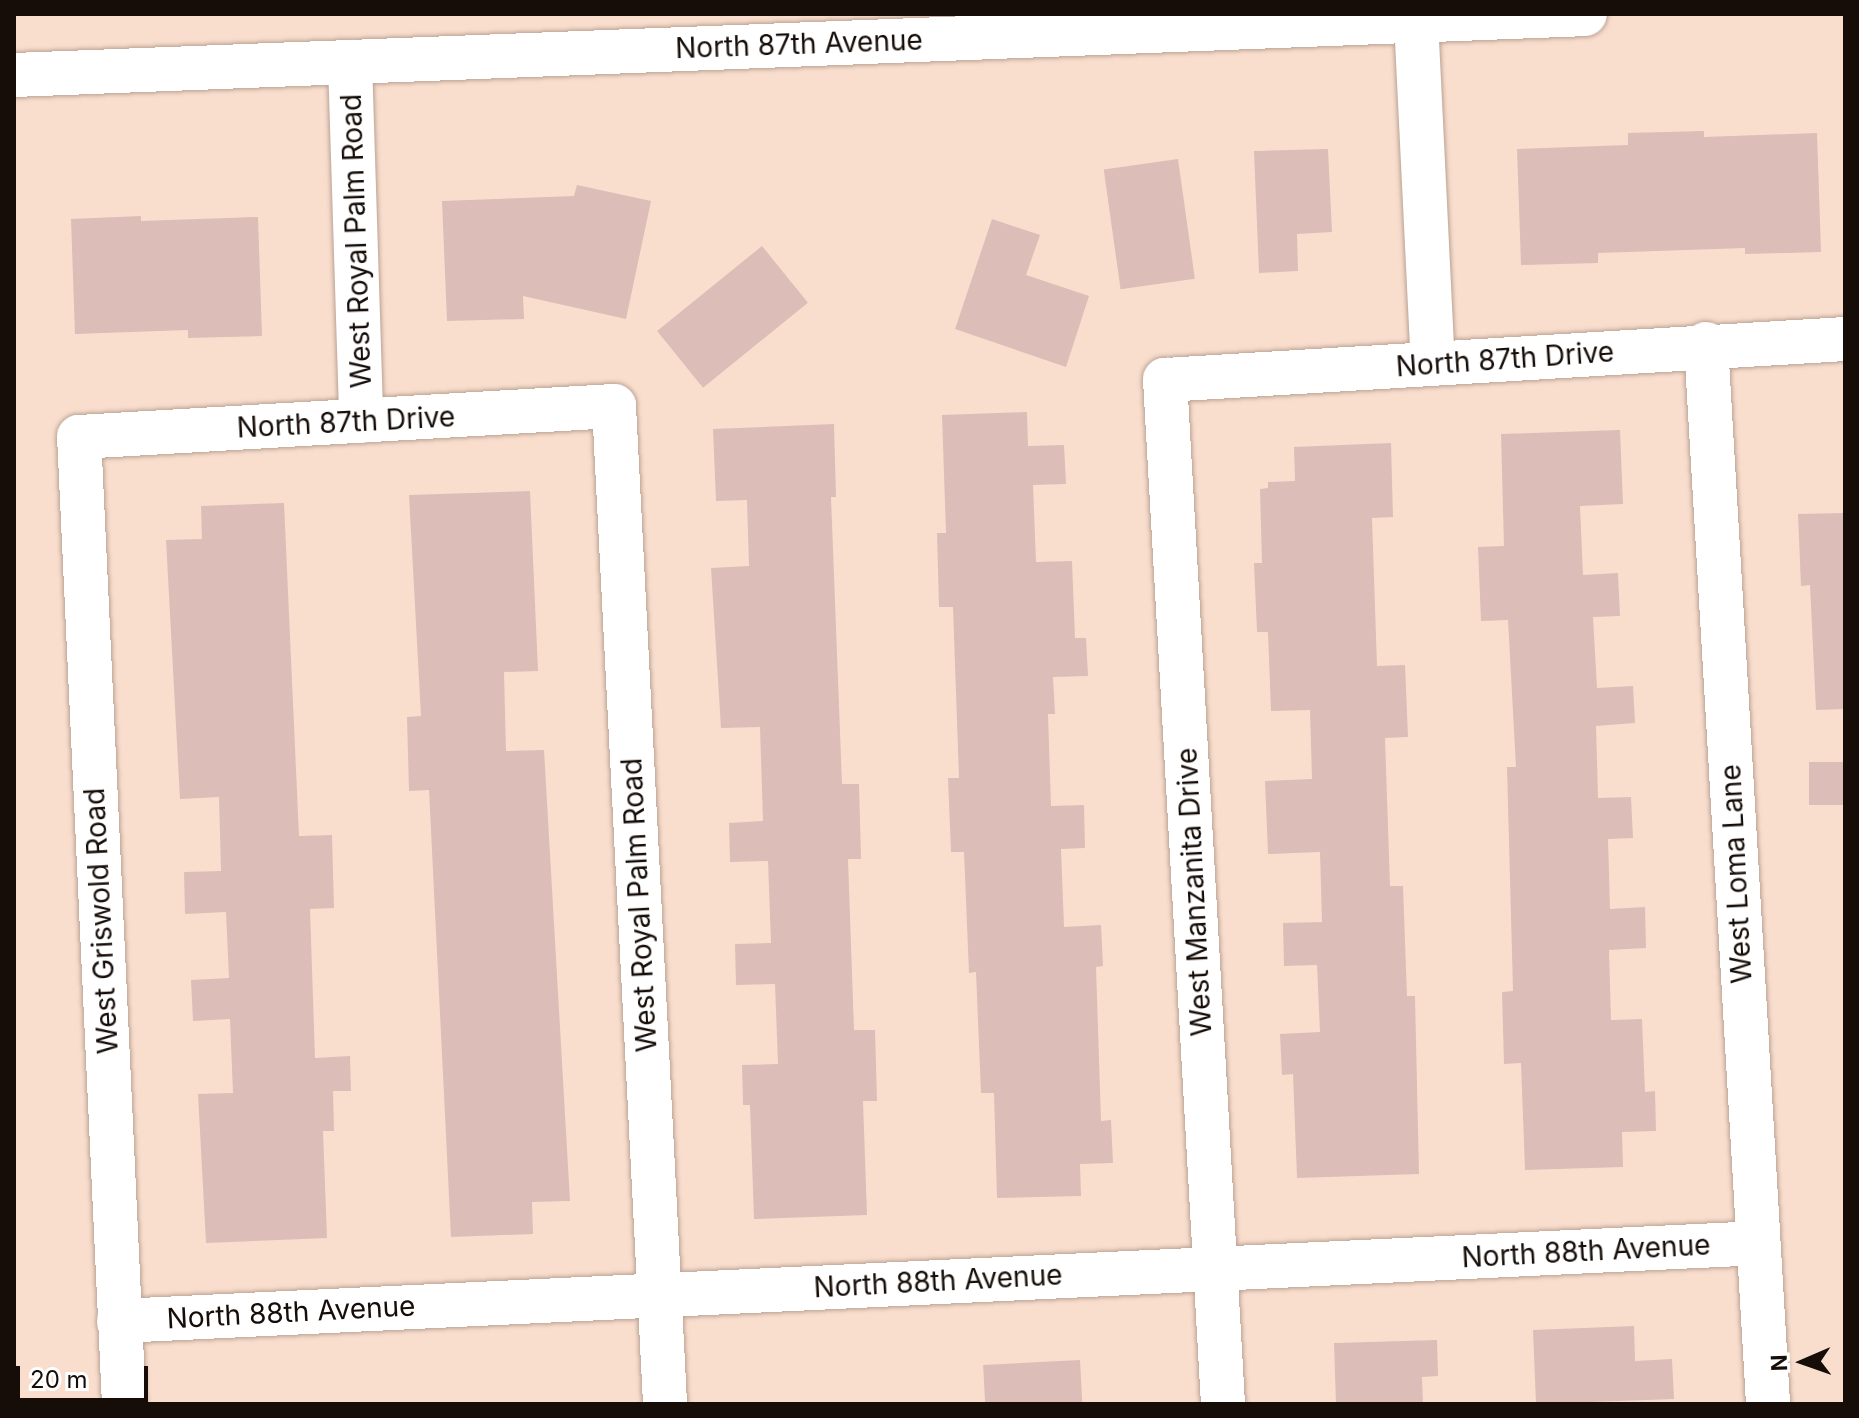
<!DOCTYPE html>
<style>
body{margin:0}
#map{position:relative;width:1859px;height:1418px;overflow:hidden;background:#f9dece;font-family:Inter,sans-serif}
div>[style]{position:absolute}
.building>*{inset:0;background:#ddbdb7;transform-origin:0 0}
.roads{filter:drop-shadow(0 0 2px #bba293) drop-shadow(0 0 2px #bba293)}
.street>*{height:44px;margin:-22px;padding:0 22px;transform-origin:22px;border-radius:22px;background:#fff}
.secondary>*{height:44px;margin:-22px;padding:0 22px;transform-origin:22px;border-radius:22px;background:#fff}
span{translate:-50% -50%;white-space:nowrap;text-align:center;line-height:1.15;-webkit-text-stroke:7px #fff;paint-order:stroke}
.street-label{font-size:28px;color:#160d08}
.frame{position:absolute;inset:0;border:16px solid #160d08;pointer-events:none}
.north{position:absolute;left:1763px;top:1322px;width:80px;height:80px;-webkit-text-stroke:6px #fff;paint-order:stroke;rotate:268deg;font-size:22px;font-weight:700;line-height:32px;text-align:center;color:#160d08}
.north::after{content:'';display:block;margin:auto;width:28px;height:36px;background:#160d08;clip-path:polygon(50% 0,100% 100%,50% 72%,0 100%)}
.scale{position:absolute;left:16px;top:1366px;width:132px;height:36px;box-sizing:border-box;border:4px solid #160d08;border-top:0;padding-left:10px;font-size:24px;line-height:28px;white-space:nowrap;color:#160d08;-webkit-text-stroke:6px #fff;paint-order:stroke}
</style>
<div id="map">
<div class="building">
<i style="clip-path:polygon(1704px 131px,1704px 137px,1817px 133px,1821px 252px,1745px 254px,1745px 248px,1598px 253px,1598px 263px,1521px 265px,1517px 149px,1628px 145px,1628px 133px)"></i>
<i style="clip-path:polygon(1328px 149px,1332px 232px,1297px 234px,1298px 271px,1259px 273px,1254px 151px)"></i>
<i style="left:1178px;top:159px;width:121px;height:75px;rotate:82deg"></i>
<i style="clip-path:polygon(577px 185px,651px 201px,626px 319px,523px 296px,524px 319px,447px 321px,442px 201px,574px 196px)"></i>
<i style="clip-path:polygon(141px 216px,141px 221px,258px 217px,262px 336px,188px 338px,188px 330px,75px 334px,71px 219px)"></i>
<i style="clip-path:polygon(992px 219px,1040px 235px,1026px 275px,1089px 296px,1066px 367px,955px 329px)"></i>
<i style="left:762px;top:246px;width:73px;height:135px;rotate:51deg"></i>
<i style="clip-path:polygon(1027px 412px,1028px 446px,1064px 445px,1066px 484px,1033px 485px,1036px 562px,1072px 561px,1075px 638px,1086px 638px,1088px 676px,1053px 677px,1055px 714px,1048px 714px,1051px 806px,1084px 805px,1085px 848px,1061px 849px,1064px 927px,1101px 925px,1103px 966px,1096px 967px,1101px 1121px,1111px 1120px,1113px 1163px,1080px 1164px,1081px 1196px,997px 1198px,994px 1093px,981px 1093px,976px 972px,969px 973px,964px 852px,951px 852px,948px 778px,959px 778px,953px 607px,939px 607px,937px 533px,946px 533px,942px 415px)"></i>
<i style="clip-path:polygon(834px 424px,836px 497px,831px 497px,842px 784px,859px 784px,861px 859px,848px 859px,854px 1030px,875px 1030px,877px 1101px,863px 1101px,867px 1215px,754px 1219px,750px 1105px,743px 1105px,742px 1065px,778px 1064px,775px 984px,736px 985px,735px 944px,771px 943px,768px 861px,730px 862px,729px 823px,763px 821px,760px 727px,721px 728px,711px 568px,749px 566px,747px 500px,716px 501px,713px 429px)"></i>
<i style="clip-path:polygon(1620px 430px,1623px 504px,1580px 506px,1583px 575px,1618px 573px,1620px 616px,1593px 617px,1597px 688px,1633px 686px,1635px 723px,1596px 726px,1598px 798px,1631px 797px,1633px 838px,1608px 839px,1610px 909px,1645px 907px,1646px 948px,1609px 950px,1611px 1020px,1642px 1019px,1645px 1092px,1655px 1091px,1656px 1131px,1622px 1132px,1623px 1167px,1525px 1170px,1521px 1063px,1504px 1064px,1502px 992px,1513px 991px,1507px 767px,1516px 767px,1508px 620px,1481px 621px,1478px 547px,1504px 546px,1501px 434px)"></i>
<i style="clip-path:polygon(1391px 443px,1393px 517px,1372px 518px,1377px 666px,1405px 665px,1408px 737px,1385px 738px,1390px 886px,1403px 886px,1407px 996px,1415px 996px,1419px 1174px,1297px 1178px,1293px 1074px,1282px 1075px,1280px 1034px,1320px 1032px,1317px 965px,1284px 966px,1283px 923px,1322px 922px,1320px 852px,1268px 854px,1265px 781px,1312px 779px,1310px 710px,1271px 711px,1268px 632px,1257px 632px,1254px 563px,1262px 563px,1260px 489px,1268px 488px,1268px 482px,1295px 481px,1294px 447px)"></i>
<i style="clip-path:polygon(530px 491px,538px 671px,504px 672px,506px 751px,544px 750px,570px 1201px,532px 1202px,533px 1234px,451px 1237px,429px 790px,409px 791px,407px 717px,421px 716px,409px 495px)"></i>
<i style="clip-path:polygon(284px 503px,299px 836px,332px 835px,334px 908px,310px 909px,315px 1058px,350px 1056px,351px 1091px,333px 1091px,334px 1131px,323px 1131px,327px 1238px,206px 1243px,198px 1094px,233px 1093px,230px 1019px,193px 1021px,191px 980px,229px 978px,226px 912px,185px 914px,184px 872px,221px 871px,219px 797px,180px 799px,166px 540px,202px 539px,201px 506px)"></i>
<i style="clip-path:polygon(1845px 513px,1845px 709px,1816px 710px,1810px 585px,1801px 586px,1798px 514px)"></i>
<i style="left:1845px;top:762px;width:43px;height:36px;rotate:90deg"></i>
<i style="clip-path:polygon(1634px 1326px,1635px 1361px,1672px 1359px,1674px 1399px,1536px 1404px,1533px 1330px)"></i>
<i style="clip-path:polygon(1437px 1340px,1438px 1376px,1422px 1377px,1423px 1404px,1336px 1404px,1334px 1343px)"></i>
<i style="left:1080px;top:1360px;width:44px;height:97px;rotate:87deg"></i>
</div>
<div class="roads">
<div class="street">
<i style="left:1416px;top:20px;width:344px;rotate:87.2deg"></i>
<i style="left:350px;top:62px;width:359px;rotate:88.2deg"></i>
<i style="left:1706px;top:344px;width:1062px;rotate:86.65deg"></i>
<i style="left:119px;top:1321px;width:1641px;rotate:-2.72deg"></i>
<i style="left:124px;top:1404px;width:968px;rotate:-92.66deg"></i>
<i style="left:79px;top:437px;width:536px;rotate:-3.32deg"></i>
<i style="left:614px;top:406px;width:999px;rotate:87.07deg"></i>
<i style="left:1223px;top:1404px;width:1026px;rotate:-93.24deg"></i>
<i style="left:1165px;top:380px;width:681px;rotate:-3.45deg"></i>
</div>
<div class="secondary">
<i style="left:14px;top:75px;width:1572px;rotate:-2.22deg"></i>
</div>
</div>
<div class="street-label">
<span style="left:799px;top:44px;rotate:-2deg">North 87th Avenue</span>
<span style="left:356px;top:241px;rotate:-92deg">West Royal Palm Road</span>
<span style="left:1505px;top:359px;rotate:-4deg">North 87th Drive</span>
<span style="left:346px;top:422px;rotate:-3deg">North 87th Drive</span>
<span style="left:1736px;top:874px;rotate:-93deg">West Loma Lane</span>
<span style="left:1194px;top:892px;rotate:-93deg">West Manzanita Drive</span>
<span style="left:639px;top:905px;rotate:-93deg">West Royal Palm Road</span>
<span style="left:101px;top:921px;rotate:-93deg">West Griswold Road</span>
<span style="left:1586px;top:1251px;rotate:-3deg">North 88th Avenue</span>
<span style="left:938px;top:1281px;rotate:-3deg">North 88th Avenue</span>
<span style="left:291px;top:1312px;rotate:-3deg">North 88th Avenue</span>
</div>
<div class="frame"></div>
<div class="north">N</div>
<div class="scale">20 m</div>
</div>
